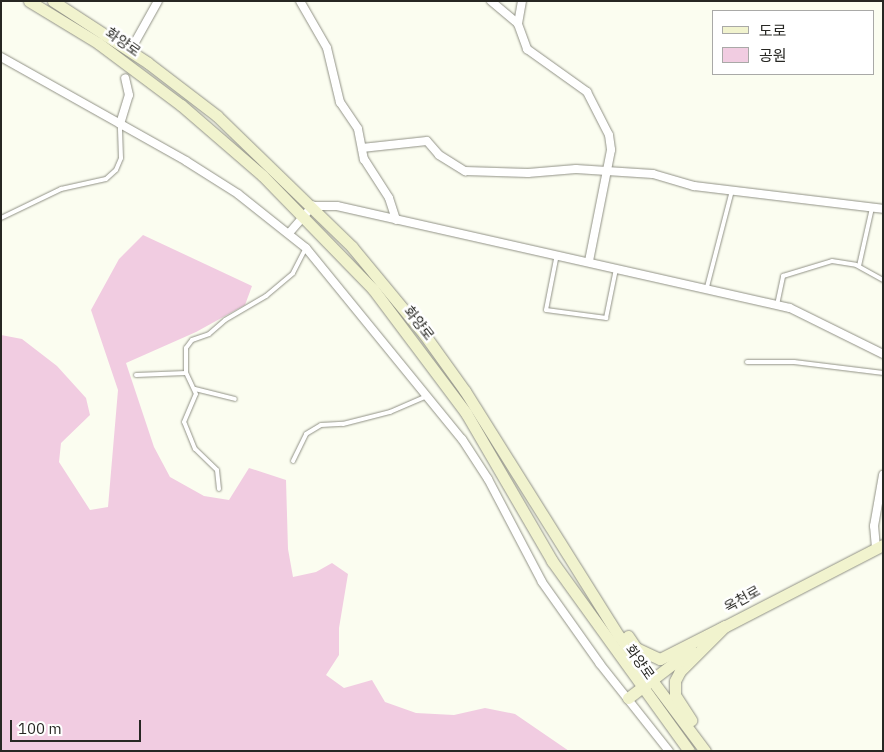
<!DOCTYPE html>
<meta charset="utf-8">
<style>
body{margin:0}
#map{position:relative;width:884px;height:752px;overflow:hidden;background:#fbfdf0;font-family:"IBM Plex Sans","Noto Sans KR",sans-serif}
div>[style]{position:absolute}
.green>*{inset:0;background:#f1cce1}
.roads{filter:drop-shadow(0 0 1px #919286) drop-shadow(0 0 1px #919286)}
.service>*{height:4px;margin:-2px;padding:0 2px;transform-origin:2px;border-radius:2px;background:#fff}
.minor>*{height:8px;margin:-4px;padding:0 4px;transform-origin:4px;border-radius:4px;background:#fff}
.secondary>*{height:11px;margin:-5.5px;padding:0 5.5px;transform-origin:5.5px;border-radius:5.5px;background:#f1f3ce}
span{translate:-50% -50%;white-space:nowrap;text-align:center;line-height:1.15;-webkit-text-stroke:5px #fff;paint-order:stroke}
.street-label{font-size:14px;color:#272723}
.frame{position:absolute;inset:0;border:2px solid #272723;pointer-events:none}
.legend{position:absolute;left:712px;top:10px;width:162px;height:65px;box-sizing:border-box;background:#fff;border:1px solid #a9a9a7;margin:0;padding:6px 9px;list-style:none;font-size:15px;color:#272723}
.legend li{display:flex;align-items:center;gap:10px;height:25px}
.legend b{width:25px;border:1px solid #a9a9a7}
.scale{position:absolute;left:10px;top:720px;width:131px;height:22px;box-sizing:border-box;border:2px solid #272723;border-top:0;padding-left:6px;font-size:15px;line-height:18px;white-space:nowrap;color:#272723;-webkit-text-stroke:4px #fff;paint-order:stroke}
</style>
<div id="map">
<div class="green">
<i style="clip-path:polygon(143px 235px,252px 286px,245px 305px,196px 332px,126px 363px,154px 447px,170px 477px,204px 496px,229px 500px,249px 468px,286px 480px,288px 549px,293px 577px,316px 572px,332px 563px,348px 574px,339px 628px,339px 655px,326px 675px,344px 688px,372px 680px,385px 702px,416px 713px,454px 715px,485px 708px,515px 714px,569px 751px,1px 751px,1px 335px,22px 339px,57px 366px,86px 398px,90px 415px,61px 443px,59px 462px,90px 510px,108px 507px,118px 390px,91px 310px,119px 259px)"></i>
</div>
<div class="roads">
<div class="service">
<i style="left:1px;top:218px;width:67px;rotate:-25.8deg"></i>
<i style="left:61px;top:189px;width:46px;rotate:-12.5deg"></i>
<i style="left:106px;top:179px;width:13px;rotate:-42deg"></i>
<i style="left:116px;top:170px;width:13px;rotate:-67deg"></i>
<i style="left:121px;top:158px;width:34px;rotate:-92deg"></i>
<i style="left:557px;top:254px;width:57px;rotate:101.1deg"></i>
<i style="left:546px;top:310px;width:61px;rotate:7.6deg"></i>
<i style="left:606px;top:318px;width:50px;rotate:-78.5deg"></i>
<i style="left:859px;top:266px;width:59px;rotate:-77.4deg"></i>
<i style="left:707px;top:287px;width:100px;rotate:-75.5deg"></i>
<i style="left:777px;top:305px;width:30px;rotate:-78deg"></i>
<i style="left:783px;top:276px;width:51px;rotate:-17deg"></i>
<i style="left:832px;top:261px;width:24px;rotate:9deg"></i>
<i style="left:856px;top:265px;width:31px;rotate:29deg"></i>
<i style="left:747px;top:362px;width:47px"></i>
<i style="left:794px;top:362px;width:90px;rotate:7deg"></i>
<i style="left:136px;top:375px;width:50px;rotate:-2.3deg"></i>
<i style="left:195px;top:389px;width:41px;rotate:14deg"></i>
<i style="left:293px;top:461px;width:30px;rotate:-64deg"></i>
<i style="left:306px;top:434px;width:17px;rotate:-31deg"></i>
<i style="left:321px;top:425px;width:22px;rotate:-3deg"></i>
<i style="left:343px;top:424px;width:49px;rotate:-14.3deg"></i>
<i style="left:390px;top:412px;width:40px;rotate:-23.4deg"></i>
<i style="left:219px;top:489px;width:19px;rotate:-96deg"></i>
<i style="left:217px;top:470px;width:30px;rotate:-136deg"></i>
<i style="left:195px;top:449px;width:29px;rotate:-112deg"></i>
<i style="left:184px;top:422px;width:30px;rotate:-67deg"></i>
<i style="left:196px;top:394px;width:23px;rotate:-115deg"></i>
<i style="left:186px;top:373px;width:25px;rotate:-90deg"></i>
<i style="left:186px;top:348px;width:10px;rotate:-53deg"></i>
<i style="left:192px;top:340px;width:18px;rotate:-19deg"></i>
<i style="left:209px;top:334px;width:21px;rotate:-41deg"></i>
<i style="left:225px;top:320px;width:48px;rotate:-30.3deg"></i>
<i style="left:266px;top:296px;width:35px;rotate:-40deg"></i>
<i style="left:293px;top:273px;width:28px;rotate:-63deg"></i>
</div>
<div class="minor">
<i style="left:300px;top:1px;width:54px;rotate:60.1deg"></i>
<i style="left:327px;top:48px;width:56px;rotate:76.5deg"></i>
<i style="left:340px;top:102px;width:32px;rotate:56deg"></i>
<i style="left:358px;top:129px;width:31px;rotate:79deg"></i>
<i style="left:364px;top:159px;width:46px;rotate:57.3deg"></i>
<i style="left:389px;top:198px;width:23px;rotate:72deg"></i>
<i style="left:491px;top:1px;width:35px;rotate:40deg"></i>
<i style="left:522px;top:1px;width:23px;rotate:100deg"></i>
<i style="left:518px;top:24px;width:27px;rotate:70deg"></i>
<i style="left:527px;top:49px;width:74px;rotate:35.6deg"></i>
<i style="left:587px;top:92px;width:48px;rotate:62.9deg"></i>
<i style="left:609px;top:135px;width:15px;rotate:82deg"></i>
<i style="left:611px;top:150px;width:113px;rotate:101.2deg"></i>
<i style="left:134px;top:44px;width:49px;rotate:-60.8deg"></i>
<i style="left:1px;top:57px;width:212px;rotate:29.3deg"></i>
<i style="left:186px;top:161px;width:62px;rotate:32.4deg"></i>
<i style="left:238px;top:194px;width:87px;rotate:38.5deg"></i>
<i style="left:306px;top:248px;width:247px;rotate:50.8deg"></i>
<i style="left:462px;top:439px;width:48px;rotate:57deg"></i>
<i style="left:488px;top:479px;width:116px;rotate:62.3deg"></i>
<i style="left:542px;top:582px;width:100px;rotate:54.7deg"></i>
<i style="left:600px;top:664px;width:111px;rotate:51.6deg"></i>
<i style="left:120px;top:124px;width:30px;rotate:-73deg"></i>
<i style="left:129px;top:95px;width:17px;rotate:-103deg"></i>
<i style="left:362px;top:148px;width:65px;rotate:-6.1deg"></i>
<i style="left:427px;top:141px;width:18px;rotate:49deg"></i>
<i style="left:439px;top:155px;width:31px;rotate:32deg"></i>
<i style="left:465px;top:171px;width:63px;rotate:1.8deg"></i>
<i style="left:528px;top:173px;width:48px;rotate:-4.8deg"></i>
<i style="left:576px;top:169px;width:77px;rotate:3.7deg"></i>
<i style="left:653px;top:174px;width:43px;rotate:16.3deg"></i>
<i style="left:694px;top:186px;width:190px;rotate:6.9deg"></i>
<i style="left:290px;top:232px;width:35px;rotate:-49deg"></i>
<i style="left:313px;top:206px;width:24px"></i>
<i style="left:337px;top:206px;width:464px;rotate:12.7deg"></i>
<i style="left:790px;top:308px;width:104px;rotate:26.3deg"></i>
<i style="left:876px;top:548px;width:22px;rotate:-95deg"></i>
<i style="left:874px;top:526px;width:52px;rotate:-80deg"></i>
</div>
<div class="secondary">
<i style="left:29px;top:1px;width:81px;rotate:31.3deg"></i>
<i style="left:98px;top:43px;width:104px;rotate:36.8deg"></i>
<i style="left:181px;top:105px;width:108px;rotate:40.9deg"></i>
<i style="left:263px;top:176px;width:158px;rotate:45.8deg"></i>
<i style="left:373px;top:289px;width:155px;rotate:53.1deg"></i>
<i style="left:466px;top:413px;width:171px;rotate:59.8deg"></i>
<i style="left:552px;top:561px;width:234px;rotate:54.2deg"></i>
<i style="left:53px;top:1px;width:113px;rotate:33.1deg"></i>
<i style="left:148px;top:63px;width:87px;rotate:37.5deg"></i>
<i style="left:217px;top:116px;width:188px;rotate:44.1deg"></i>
<i style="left:352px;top:247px;width:113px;rotate:50.4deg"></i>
<i style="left:424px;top:334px;width:70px;rotate:54.3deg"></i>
<i style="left:465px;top:391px;width:288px;rotate:57.9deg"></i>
<i style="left:618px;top:635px;width:145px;rotate:53.1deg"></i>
<i style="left:720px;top:629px;width:183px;rotate:-27.3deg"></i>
<i style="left:628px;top:636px;width:14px;rotate:56deg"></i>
<i style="left:636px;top:648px;width:26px;rotate:25deg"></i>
<i style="left:660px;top:659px;width:73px;rotate:-26.9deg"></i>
<i style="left:725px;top:626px;width:64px;rotate:135deg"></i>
<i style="left:680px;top:671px;width:11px;rotate:117deg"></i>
<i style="left:675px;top:681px;width:14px;rotate:90deg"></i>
<i style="left:675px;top:695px;width:30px;rotate:57deg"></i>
<i style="left:628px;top:698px;width:79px;rotate:-37.3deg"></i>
</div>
</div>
<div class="street-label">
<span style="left:123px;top:42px;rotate:35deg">화양로</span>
<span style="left:419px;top:323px;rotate:52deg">화양로</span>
<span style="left:742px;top:599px;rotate:-29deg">옥천로</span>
<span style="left:640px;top:662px;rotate:55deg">화양로</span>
</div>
<div class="frame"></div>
<ul class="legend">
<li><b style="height:6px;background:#f1f3ce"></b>도로</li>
<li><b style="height:14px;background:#f1cce1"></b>공원</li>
</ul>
<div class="scale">100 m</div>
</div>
